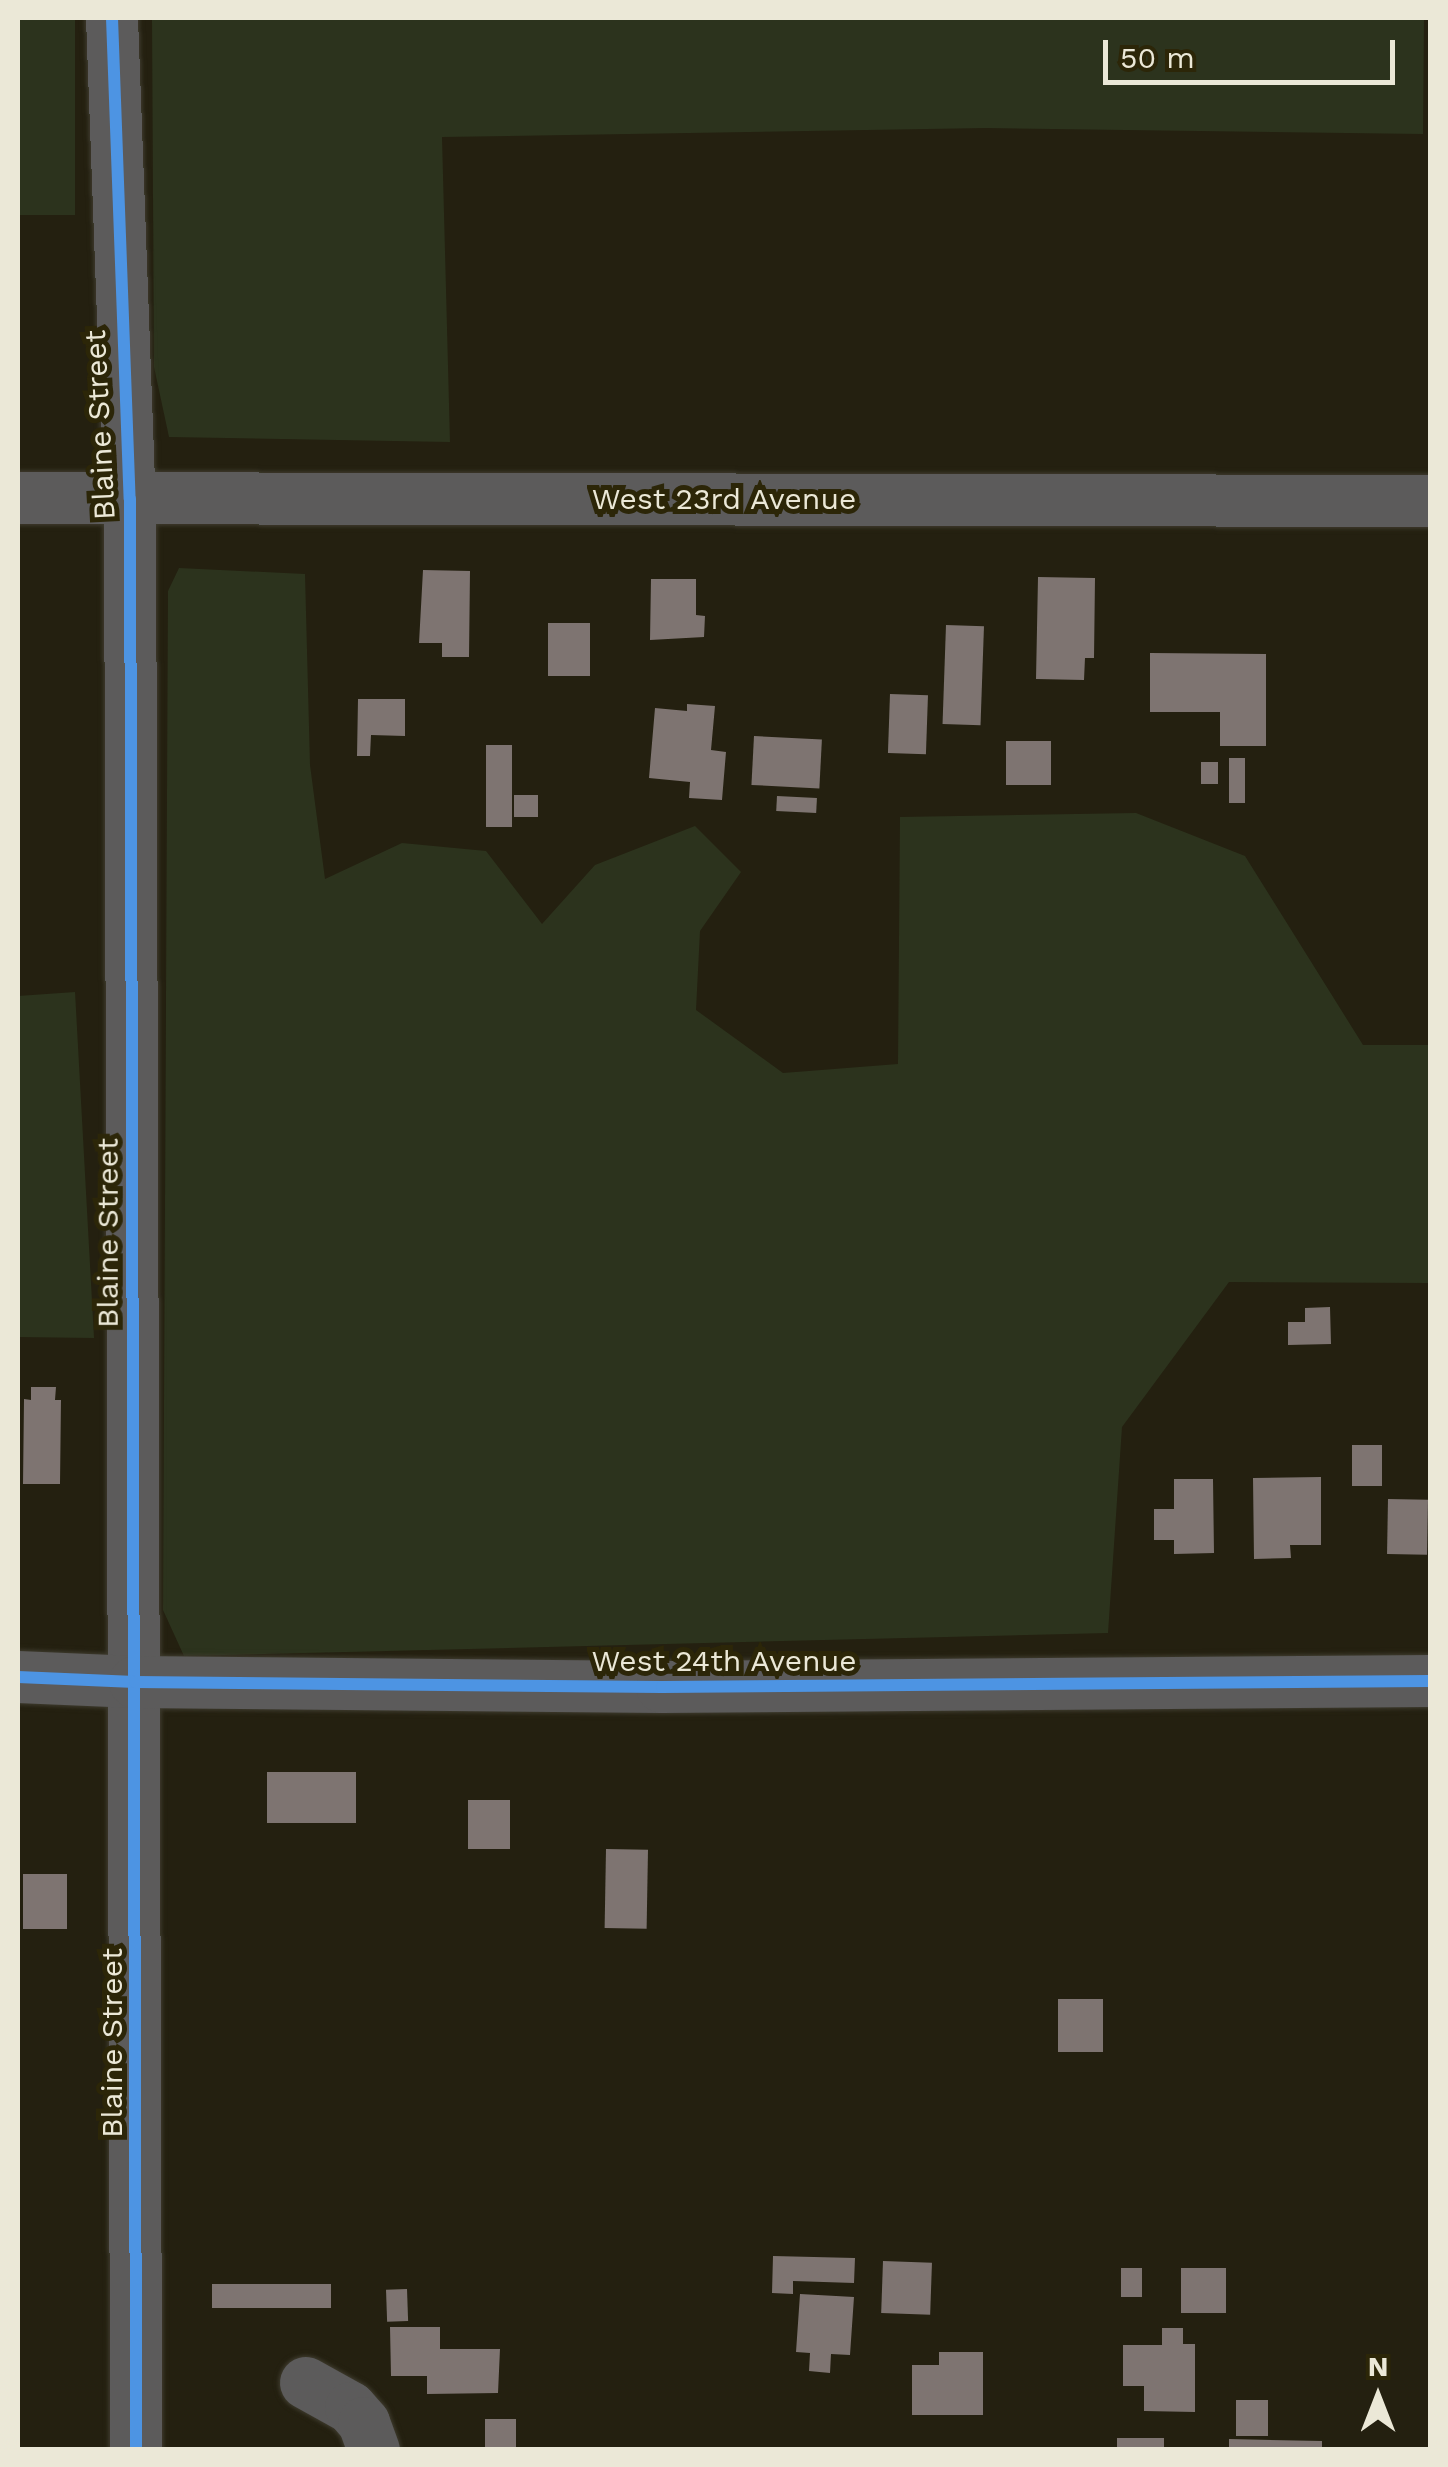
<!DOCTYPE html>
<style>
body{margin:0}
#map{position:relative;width:1448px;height:2467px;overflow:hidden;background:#242010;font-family:"Work Sans",sans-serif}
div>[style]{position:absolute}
.green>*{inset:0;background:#2c331d;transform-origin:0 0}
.building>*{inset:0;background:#7e7471;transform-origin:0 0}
.roads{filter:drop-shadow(0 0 2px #3e3b2e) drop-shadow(0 0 2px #3e3b2e)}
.minor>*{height:52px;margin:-26px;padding:0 26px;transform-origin:26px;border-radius:26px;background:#5c5b5b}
.cycleway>*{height:12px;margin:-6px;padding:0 6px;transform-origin:6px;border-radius:6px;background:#4d94e3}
span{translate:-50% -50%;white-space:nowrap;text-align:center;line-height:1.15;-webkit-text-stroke:10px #2c2608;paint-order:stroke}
.street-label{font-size:30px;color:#ebe8d7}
.frame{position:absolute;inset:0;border:20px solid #ebe8d7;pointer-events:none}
.north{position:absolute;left:1328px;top:2347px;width:100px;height:100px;-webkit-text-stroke:8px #2c2608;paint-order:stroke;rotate:0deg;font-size:28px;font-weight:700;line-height:40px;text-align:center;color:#ebe8d7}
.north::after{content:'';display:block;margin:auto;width:35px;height:45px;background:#ebe8d7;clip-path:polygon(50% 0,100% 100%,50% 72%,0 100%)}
.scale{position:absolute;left:1103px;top:40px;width:292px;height:45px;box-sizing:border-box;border:5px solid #ebe8d7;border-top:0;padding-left:12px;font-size:30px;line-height:35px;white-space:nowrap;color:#ebe8d7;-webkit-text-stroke:8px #2c2608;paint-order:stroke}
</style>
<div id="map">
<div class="green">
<i style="left:18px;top:18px;width:57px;height:197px"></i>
<i style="clip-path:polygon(152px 18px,1424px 18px,1423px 134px,986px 128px,442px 137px,450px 442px,169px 437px,154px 367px)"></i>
<i style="clip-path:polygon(179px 568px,305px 574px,310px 765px,325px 879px,402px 843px,486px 851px,542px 924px,595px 865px,695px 826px,741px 872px,700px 931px,696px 1010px,783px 1073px,898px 1064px,900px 817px,1136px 813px,1245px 856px,1363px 1045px,1430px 1045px,1430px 1283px,1229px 1282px,1122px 1427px,1108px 1633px,184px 1656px,163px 1610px,168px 591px)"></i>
<i style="clip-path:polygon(75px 992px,94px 1338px,18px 1337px,18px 996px)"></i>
</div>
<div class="building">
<i style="clip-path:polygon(423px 570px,470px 571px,469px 657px,442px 657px,442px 643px,419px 643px)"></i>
<i style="clip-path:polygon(1038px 577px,1095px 578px,1094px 658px,1085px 658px,1084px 680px,1036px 679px)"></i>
<i style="clip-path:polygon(651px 579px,696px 579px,696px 615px,705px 616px,704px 637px,650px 640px)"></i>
<i style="left:548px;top:623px;width:42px;height:53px"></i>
<i style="left:946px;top:625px;width:38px;height:99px;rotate:2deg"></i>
<i style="clip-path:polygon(1150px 653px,1266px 654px,1266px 746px,1220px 746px,1220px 712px,1150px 712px)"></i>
<i style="left:890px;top:694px;width:38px;height:59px;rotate:2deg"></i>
<i style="clip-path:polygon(358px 699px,405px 699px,405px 736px,371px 735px,370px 756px,357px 756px)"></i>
<i style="clip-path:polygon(687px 704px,715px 706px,711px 750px,726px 752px,722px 800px,689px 798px,690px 782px,649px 778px,655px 708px,687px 711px)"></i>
<i style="left:754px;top:736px;width:68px;height:49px;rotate:3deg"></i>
<i style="left:1006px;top:741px;width:45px;height:44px"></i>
<i style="left:486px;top:745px;width:26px;height:82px"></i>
<i style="left:1229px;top:758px;width:16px;height:45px"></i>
<i style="left:1201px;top:762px;width:17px;height:22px"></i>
<i style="left:514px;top:795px;width:24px;height:22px"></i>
<i style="left:777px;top:796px;width:40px;height:15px;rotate:3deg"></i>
<i style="clip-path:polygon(1330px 1307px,1331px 1344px,1288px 1345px,1288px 1322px,1305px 1322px,1305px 1308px)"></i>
<i style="clip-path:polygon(31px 1387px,56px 1387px,55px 1400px,61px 1400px,60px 1484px,23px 1484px,24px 1399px,31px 1400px)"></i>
<i style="left:1352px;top:1445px;width:30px;height:41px"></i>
<i style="clip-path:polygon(1321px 1477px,1321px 1545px,1290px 1545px,1291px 1558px,1254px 1559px,1253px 1478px)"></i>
<i style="clip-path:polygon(1174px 1479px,1213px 1479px,1214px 1553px,1174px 1554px,1174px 1540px,1154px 1540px,1154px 1509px,1174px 1509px)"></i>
<i style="left:1388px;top:1499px;width:40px;height:55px;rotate:1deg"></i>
<i style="left:267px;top:1772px;width:89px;height:51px"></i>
<i style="left:468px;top:1800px;width:42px;height:49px"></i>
<i style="left:606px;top:1849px;width:42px;height:79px;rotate:1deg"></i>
<i style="left:23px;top:1874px;width:44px;height:55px"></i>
<i style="left:1058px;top:1999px;width:45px;height:53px"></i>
<i style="clip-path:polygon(773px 2256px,855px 2258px,854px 2283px,793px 2281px,793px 2294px,772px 2293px)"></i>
<i style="left:883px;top:2261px;width:49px;height:52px;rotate:2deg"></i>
<i style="left:1121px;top:2268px;width:21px;height:29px"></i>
<i style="left:1181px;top:2268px;width:45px;height:45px"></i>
<i style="left:331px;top:2284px;width:24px;height:119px;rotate:90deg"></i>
<i style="left:407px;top:2289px;width:32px;height:21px;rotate:88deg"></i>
<i style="clip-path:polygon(800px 2294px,854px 2297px,850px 2355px,831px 2354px,830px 2373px,809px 2371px,810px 2353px,796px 2352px)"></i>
<i style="clip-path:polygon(390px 2327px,440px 2327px,440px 2349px,500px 2349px,498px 2393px,427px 2394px,427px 2376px,391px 2376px)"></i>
<i style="clip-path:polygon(1162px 2328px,1183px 2328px,1183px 2344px,1195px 2344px,1195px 2412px,1144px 2411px,1144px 2386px,1123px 2386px,1123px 2345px,1162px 2345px)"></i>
<i style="clip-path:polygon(939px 2352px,983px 2352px,983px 2415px,912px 2415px,912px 2365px,939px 2365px)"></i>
<i style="left:1236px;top:2400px;width:32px;height:36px"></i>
<i style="left:485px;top:2419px;width:31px;height:31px"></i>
<i style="left:1117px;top:2438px;width:47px;height:12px"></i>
<i style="clip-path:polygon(1229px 2439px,1322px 2441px,1322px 2450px,1229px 2450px)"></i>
</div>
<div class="roads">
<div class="minor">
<i style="left:112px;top:18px;width:481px;rotate:87.9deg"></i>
<i style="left:130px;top:499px;width:1951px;rotate:89.82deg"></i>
<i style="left:18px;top:498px;width:1412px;rotate:0.12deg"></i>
<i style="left:18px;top:1677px;width:117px;rotate:2.4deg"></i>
<i style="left:135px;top:1682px;width:527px;rotate:0.54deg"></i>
<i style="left:662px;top:1687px;width:768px;rotate:-0.45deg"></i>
<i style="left:306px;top:2383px;width:51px;rotate:29.1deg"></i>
<i style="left:351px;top:2408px;width:20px;rotate:49deg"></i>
<i style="left:364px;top:2423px;width:29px;rotate:70deg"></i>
</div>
</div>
<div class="cycleway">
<i style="left:112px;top:18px;width:481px;rotate:87.9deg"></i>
<i style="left:130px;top:499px;width:1951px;rotate:89.82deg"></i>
<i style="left:18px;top:1677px;width:117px;rotate:2.4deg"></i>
<i style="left:135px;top:1682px;width:527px;rotate:0.54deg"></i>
<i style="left:662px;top:1687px;width:768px;rotate:-0.45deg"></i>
</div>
<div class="street-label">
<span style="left:100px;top:425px;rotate:-93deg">Blaine Street</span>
<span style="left:724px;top:499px">West 23rd Avenue</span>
<span style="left:108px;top:1233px;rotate:-90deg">Blaine Street</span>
<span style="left:724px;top:1661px">West 24th Avenue</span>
<span style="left:112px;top:2043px;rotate:-90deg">Blaine Street</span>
</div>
<div class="frame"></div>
<div class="north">N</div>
<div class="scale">50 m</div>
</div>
